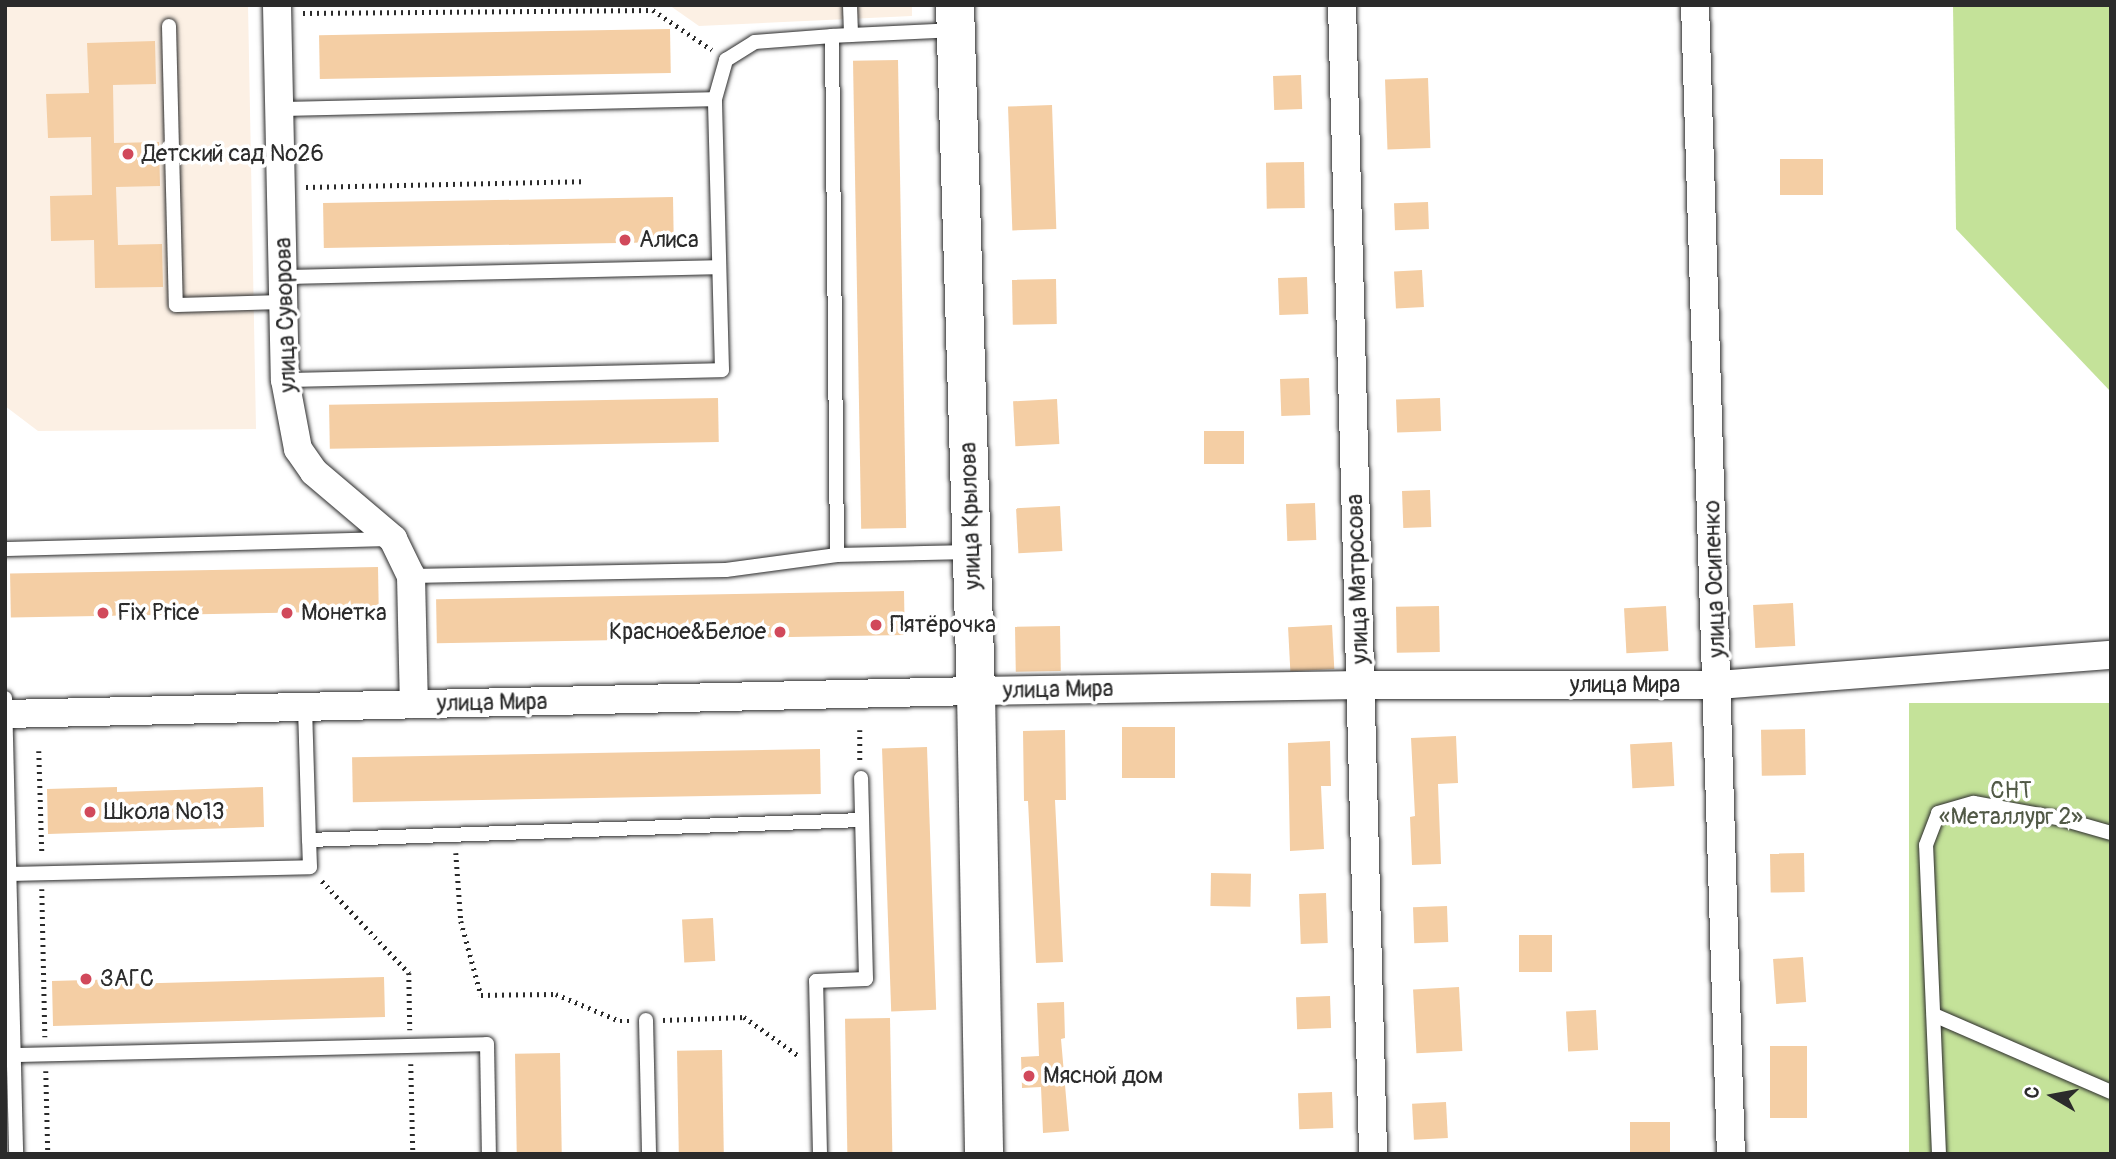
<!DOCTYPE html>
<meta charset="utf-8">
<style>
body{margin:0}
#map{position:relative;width:2116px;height:1159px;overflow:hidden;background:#fff;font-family:Pangolin,sans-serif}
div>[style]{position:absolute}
.built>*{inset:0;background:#fcf0e4}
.green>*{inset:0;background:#c4e299;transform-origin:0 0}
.building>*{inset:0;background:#f4cea4;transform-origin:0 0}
.path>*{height:4.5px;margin-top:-2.25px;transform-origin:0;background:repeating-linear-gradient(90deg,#2b2b2b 0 2px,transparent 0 7px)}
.roads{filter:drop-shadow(0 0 2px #2b2b2b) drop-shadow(0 0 2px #2b2b2b)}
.lane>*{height:14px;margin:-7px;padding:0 7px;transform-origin:7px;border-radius:7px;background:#fff}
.street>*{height:28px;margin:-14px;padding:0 14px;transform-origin:14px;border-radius:14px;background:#fff}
.secondary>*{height:38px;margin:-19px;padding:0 19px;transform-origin:19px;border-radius:19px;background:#fff}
.dots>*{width:19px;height:19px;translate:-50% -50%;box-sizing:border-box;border:4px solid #fff;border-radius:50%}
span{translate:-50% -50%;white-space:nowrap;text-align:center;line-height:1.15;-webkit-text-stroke:7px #fff;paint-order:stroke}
.poi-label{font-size:23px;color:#2b2b2b}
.left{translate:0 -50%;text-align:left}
.right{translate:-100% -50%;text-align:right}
.street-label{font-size:23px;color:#2b2b2b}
.park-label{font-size:23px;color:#515946}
.frame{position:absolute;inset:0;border:7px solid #2b2b2b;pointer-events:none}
.north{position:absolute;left:2018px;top:1061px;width:70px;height:70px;-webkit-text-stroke:5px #fff;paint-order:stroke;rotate:280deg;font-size:19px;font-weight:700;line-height:28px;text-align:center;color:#2b2b2b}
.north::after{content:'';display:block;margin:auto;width:24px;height:32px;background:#2b2b2b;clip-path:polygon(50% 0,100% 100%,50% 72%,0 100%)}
</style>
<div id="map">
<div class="built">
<i style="clip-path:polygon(5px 5px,248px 5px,256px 429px,38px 431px,5px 406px)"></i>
<i style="clip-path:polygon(669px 5px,912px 5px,912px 16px,699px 26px)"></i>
</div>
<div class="green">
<i style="clip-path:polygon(1953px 5px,2111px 5px,2111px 392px,1956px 229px)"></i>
<i style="left:1909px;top:703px;width:202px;height:451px"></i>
</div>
<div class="building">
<i style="left:670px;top:29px;width:44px;height:351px;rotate:89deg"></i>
<i style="clip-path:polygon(155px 41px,156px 84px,113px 85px,114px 143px,159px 142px,160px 186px,116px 187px,118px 245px,162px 244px,163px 287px,95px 288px,94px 240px,51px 241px,50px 196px,92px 195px,91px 137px,48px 138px,46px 94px,89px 93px,87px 43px)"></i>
<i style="left:898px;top:60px;width:468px;height:45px;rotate:89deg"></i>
<i style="left:1301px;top:75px;width:34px;height:28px;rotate:88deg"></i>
<i style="left:1428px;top:78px;width:70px;height:43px;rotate:88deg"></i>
<i style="left:1052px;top:105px;width:124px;height:44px;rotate:88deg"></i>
<i style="left:1780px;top:159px;width:43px;height:36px"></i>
<i style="left:1304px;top:162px;width:46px;height:38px;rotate:89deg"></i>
<i style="left:673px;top:197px;width:45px;height:350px;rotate:89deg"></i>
<i style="left:1428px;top:202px;width:27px;height:34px;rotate:88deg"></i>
<i style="left:1422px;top:270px;width:37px;height:28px;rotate:87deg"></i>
<i style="left:1307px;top:277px;width:37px;height:29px;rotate:88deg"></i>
<i style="left:1056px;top:279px;width:45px;height:44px;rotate:89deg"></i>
<i style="left:1309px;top:378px;width:37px;height:29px;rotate:88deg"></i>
<i style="left:718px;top:398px;width:44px;height:389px;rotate:89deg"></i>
<i style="left:1440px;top:398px;width:33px;height:44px;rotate:88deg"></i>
<i style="left:1057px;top:399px;width:45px;height:44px;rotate:87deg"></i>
<i style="left:1204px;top:431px;width:40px;height:33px"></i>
<i style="left:1430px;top:490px;width:37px;height:28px;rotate:88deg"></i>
<i style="left:1315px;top:503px;width:37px;height:29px;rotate:88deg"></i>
<i style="left:1060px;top:506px;width:45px;height:44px;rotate:87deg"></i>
<i style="left:378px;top:567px;width:44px;height:368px;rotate:89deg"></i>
<i style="left:904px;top:591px;width:44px;height:468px;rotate:89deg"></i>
<i style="left:1793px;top:603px;width:43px;height:40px;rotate:87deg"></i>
<i style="left:1439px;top:606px;width:46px;height:43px;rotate:89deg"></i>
<i style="left:1666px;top:606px;width:45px;height:42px;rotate:87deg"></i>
<i style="left:1332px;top:625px;width:44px;height:44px;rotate:87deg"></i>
<i style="left:1060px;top:626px;width:45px;height:45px;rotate:89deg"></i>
<i style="left:1122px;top:727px;width:53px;height:51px"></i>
<i style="left:1805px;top:729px;width:46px;height:44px;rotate:89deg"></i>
<i style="clip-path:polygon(1065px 730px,1066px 800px,1055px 800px,1063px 962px,1036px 963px,1028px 801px,1024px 801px,1023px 731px)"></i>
<i style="clip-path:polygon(1456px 736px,1458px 783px,1438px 784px,1441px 864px,1412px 865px,1410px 817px,1415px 816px,1411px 738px)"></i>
<i style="clip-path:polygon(1330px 741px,1331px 786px,1321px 786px,1324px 849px,1290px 851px,1288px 743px)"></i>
<i style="left:1672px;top:742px;width:44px;height:42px;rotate:87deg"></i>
<i style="left:927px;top:747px;width:263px;height:45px;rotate:88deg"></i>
<i style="left:820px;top:749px;width:45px;height:468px;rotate:89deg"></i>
<i style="clip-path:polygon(117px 787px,117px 792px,263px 787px,264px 827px,48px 834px,47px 789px)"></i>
<i style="left:1804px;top:853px;width:39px;height:34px;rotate:89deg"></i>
<i style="left:1211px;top:873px;width:40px;height:33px;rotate:1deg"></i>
<i style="left:1326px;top:893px;width:50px;height:27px;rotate:88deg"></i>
<i style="left:1447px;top:906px;width:36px;height:34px;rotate:88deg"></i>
<i style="left:713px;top:918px;width:43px;height:31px;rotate:87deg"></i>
<i style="left:1519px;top:935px;width:33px;height:37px"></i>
<i style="left:1803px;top:957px;width:45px;height:30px;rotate:86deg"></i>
<i style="clip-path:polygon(384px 977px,385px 1017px,53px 1026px,52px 981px,122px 979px,122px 984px)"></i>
<i style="left:1459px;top:987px;width:64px;height:46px;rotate:87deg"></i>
<i style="left:1330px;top:996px;width:32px;height:34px;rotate:88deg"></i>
<i style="clip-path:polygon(1064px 1002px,1065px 1038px,1061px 1039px,1069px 1131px,1043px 1133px,1041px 1087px,1022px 1088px,1021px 1057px,1039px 1056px,1037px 1003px)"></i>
<i style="left:1596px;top:1010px;width:40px;height:30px;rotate:87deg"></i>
<i style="left:890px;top:1018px;width:136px;height:45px;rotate:89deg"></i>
<i style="left:1770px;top:1046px;width:37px;height:72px"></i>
<i style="left:722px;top:1050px;width:104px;height:45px;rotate:89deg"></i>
<i style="left:560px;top:1053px;width:101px;height:45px;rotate:89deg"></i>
<i style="left:1332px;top:1092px;width:36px;height:34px;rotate:88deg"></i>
<i style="left:1446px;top:1102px;width:36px;height:34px;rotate:87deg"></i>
<i style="left:1630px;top:1122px;width:40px;height:32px"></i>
</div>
<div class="path">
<i style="left:303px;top:13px;width:350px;rotate:-0.5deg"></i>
<i style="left:653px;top:10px;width:71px;rotate:34.1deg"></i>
<i style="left:306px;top:187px;width:277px;rotate:-1.2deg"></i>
<i style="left:860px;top:730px;width:33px;rotate:90deg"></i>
<i style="left:39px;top:751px;width:104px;rotate:88.3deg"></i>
<i style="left:456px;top:853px;width:68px;rotate:85.8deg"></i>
<i style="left:461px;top:921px;width:77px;rotate:74.9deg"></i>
<i style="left:481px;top:995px;width:75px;rotate:-0.8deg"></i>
<i style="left:556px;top:994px;width:69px;rotate:22.9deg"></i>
<i style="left:620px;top:1021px;width:10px"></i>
<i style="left:322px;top:881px;width:127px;rotate:46.6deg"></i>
<i style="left:409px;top:973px;width:57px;rotate:89deg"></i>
<i style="left:42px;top:889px;width:148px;rotate:88.8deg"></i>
<i style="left:663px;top:1020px;width:81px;rotate:-2.1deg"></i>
<i style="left:744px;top:1017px;width:67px;rotate:35.3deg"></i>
<i style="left:411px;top:1064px;width:90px;rotate:88.7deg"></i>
<i style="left:46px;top:1071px;width:83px;rotate:88.6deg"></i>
</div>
<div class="roads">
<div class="lane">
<i style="left:850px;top:5px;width:30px;rotate:88deg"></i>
<i style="left:169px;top:26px;width:279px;rotate:88.6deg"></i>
<i style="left:176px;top:305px;width:108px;rotate:-1.6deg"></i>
<i style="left:279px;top:109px;width:436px;rotate:-1.3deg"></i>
<i style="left:283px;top:277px;width:436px;rotate:-1.3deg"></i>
<i style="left:285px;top:380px;width:437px;rotate:-1.3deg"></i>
<i style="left:722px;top:370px;width:271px;rotate:-91.5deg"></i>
<i style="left:715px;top:99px;width:41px;rotate:-74.2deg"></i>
<i style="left:726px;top:60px;width:34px;rotate:-32deg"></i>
<i style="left:755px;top:42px;width:77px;rotate:-4.5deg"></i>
<i style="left:5px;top:549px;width:387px;rotate:-1.5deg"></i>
<i style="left:837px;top:555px;width:519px;rotate:-90.55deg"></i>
<i style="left:832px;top:36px;width:123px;rotate:-2.8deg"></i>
<i style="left:411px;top:576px;width:315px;rotate:-1.1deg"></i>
<i style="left:726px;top:570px;width:112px;rotate:-7.7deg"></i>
<i style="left:837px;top:555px;width:134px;rotate:-1.3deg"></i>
<i style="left:5px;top:698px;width:456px;rotate:88.6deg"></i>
<i style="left:305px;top:707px;width:133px;rotate:88.3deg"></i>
<i style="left:309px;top:840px;width:553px;rotate:-2.07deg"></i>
<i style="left:9px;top:874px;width:301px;rotate:-1.3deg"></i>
<i style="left:310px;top:867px;width:27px;rotate:-92deg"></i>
<i style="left:1934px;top:1015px;width:193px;rotate:23.5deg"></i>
<i style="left:646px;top:1020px;width:134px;rotate:88.7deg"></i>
<i style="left:14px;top:1055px;width:473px;rotate:-1.3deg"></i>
<i style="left:487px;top:1044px;width:110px;rotate:89deg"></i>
<i style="left:820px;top:1154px;width:173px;rotate:-91.3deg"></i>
<i style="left:816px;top:981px;width:50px;rotate:-2.3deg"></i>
<i style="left:866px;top:979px;width:201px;rotate:-91.4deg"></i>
<i style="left:1939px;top:1154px;width:309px;rotate:-92.4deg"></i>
<i style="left:1926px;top:845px;width:34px;rotate:-69deg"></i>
<i style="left:1938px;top:813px;width:37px;rotate:-16deg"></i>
<i style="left:1974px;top:803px;width:89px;rotate:10.3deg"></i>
<i style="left:2062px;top:819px;width:51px;rotate:15.9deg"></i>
</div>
<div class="street">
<i style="left:277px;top:5px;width:375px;rotate:88.8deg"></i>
<i style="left:285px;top:380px;width:70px;rotate:79.3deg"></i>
<i style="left:298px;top:449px;width:28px;rotate:55deg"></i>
<i style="left:314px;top:472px;width:104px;rotate:40.3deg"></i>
<i style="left:393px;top:539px;width:41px;rotate:64.1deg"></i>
<i style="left:411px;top:576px;width:128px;rotate:88.7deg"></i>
<i style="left:1342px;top:5px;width:1149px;rotate:88.45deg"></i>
<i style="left:1695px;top:5px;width:1150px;rotate:88.21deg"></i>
<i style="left:5px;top:714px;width:971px;rotate:-1.36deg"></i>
<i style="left:976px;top:691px;width:385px;rotate:-0.9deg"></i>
<i style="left:1361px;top:685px;width:358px"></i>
<i style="left:1719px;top:685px;width:393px;rotate:-4.4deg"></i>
</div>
<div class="secondary">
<i style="left:955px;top:5px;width:686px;rotate:88.25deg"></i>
<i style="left:976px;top:691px;width:463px;rotate:89deg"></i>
</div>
</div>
<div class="dots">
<i style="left:128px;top:154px;background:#d1495b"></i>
<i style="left:625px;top:240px;background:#d1495b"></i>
<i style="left:103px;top:613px;background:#d1495b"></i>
<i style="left:287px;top:613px;background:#d1495b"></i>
<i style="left:876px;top:625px;background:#d1495b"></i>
<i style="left:780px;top:632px;background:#d1495b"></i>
<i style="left:90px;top:812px;background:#d1495b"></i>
<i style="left:86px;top:979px;background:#d1495b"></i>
<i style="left:1029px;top:1076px;background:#d1495b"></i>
</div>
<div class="poi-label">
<span class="left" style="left:142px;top:154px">Детский сад №26</span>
<span class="left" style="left:639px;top:240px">Алиса</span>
<span class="left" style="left:117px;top:613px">Fix Price</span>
<span class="left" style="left:301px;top:613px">Монетка</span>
<span class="left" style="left:890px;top:625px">Пятёрочка</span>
<span class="right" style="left:766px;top:632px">Красное&amp;Белое</span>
<span class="left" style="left:104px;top:812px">Школа №13</span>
<span class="left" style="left:100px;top:979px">ЗАГС</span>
<span class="left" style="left:1043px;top:1076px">Мясной дом</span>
</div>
<div class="street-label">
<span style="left:286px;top:315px;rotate:-92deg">улица Суворова</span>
<span style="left:971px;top:516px;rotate:-92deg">улица Крылова</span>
<span style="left:1358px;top:579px;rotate:-92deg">улица Матросова</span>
<span style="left:1715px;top:579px;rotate:-92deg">улица Осипенко</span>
<span style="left:1625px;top:685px">улица Мира</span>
<span style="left:1058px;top:690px;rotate:-1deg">улица Мира</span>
<span style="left:492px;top:703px;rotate:-1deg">улица Мира</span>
</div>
<div class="park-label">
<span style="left:2011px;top:804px">СНТ<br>«Металлург 2»</span>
</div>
<div class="frame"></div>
<div class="north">С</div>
</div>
